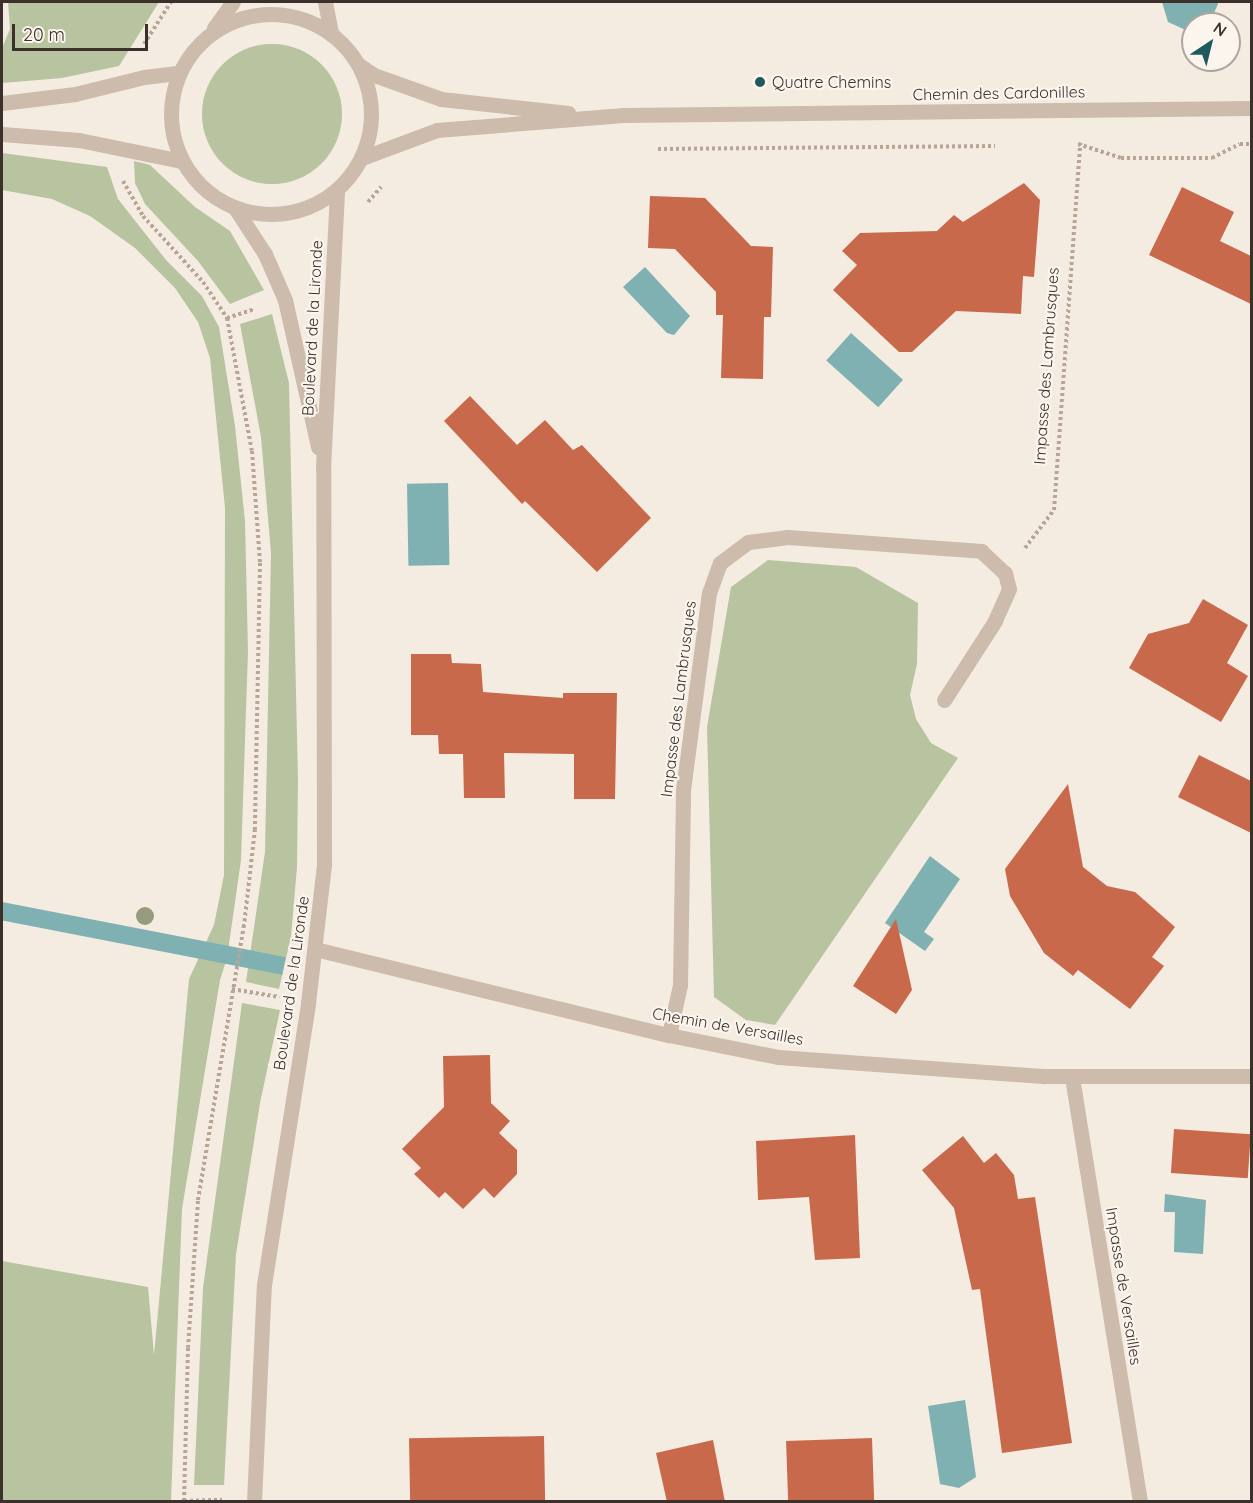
<!DOCTYPE html>
<style>
body{margin:0}
#map{position:relative;width:1253px;height:1503px;overflow:hidden;background:#f4ebe1;font-family:Quicksand,sans-serif}
div>[style]{position:absolute}
.green>*{inset:0;background:#b8c4a0}
.round{border-radius:50%}
.water>*{inset:0;background:#7fb0b2;transform-origin:0 0}
.building>*{inset:0;background:#c8694b;transform-origin:0 0}
.path>*{height:4px;margin-top:-2px;transform-origin:0;background:repeating-linear-gradient(90deg,#b9a596 0 3px,transparent 0 6px)}
.minor>*{height:15px;margin:-7.5px;padding:0 7.5px;transform-origin:7.5px;border-radius:7.5px;background:#cdbbac}
.tertiary>*{height:15px;margin:-7.5px;padding:0 7.5px;transform-origin:7.5px;border-radius:7.5px;background:#cdbbac}
.tertiary>.ring{margin:-7.5px;padding:0;box-sizing:content-box;background:none;border:15px solid #cdbbac;border-radius:50%}
.trees>*{width:18px;height:18px;margin:-9px;border-radius:50%;background:#969b7f}
.dots>*{width:16px;height:16px;translate:-50% -50%;box-sizing:border-box;border:3px solid #fbf5ee;border-radius:50%}
span{translate:-50% -50%;white-space:nowrap;text-align:center;line-height:1.15;-webkit-text-stroke:4.5px #fbf5ee;paint-order:stroke}
.poi-label{font-size:16px;color:#3b302b}
.left{translate:0 -50%;text-align:left}
.street-label{font-size:16px;color:#3b302b}
.frame{position:absolute;inset:0;border:3px solid #3b302b;pointer-events:none}
.north{position:absolute;left:1181px;top:12px;width:60px;height:60px;box-sizing:border-box;background:#fbf5ee;border:2px solid #aea6a0;border-radius:50%;rotate:35deg;font-size:16px;font-weight:700;line-height:24px;text-align:center;color:#3b302b}
.north::after{content:'';display:block;margin:auto;width:21px;height:27px;background:#1f5a5e;clip-path:polygon(50% 0,100% 100%,50% 72%,0 100%)}
.scale{position:absolute;left:12px;top:24px;width:136px;height:27px;box-sizing:border-box;border:3px solid #3b302b;border-top:0;padding-left:8px;font-size:18px;line-height:21px;white-space:nowrap;color:#3b302b;-webkit-text-stroke:4px #fbf5ee;paint-order:stroke}
</style>
<div id="map">
<div class="green">
<i style="clip-path:polygon(8px 2px,159px 2px,119px 66px,62px 78px,2px 83px,2px 48px,10px 29px)"></i>
<i class="round" style="left:202px;top:44px;width:140px;height:140px"></i>
<i style="clip-path:polygon(2px 153px,107px 167px,118px 199px,166px 260px,202px 296px,219px 327px,235px 426px,245px 521px,248px 651px,241px 860px,227px 958px,220px 980px,182px 1209px,171px 1501px,2px 1501px,2px 1261px,148px 1287px,154px 1355px,189px 979px,214px 925px,224px 875px,225px 508px,210px 358px,198px 322px,175px 288px,135px 248px,90px 216px,52px 199px,2px 190px)"></i>
<i style="clip-path:polygon(134px 161px,150px 165px,195px 207px,230px 231px,264px 290px,230px 304px,198px 261px,145px 204px,135px 183px)"></i>
<i style="clip-path:polygon(272px 314px,289px 383px,298px 780px,297px 867px,291px 936px,279px 989px,246px 982px,265px 852px,271px 553px,261px 437px,240px 324px)"></i>
<i style="clip-path:polygon(768px 560px,856px 567px,918px 603px,917px 664px,910px 695px,916px 719px,931px 743px,958px 758px,775px 1025px,746px 1020px,714px 997px,707px 727px,731px 587px)"></i>
<i style="clip-path:polygon(242px 1003px,280px 1010px,260px 1103px,236px 1254px,224px 1485px,194px 1485px,203px 1288px)"></i>
</div>
<div class="water">
<i style="clip-path:polygon(1162px 2px,1218px 2px,1218px 4px,1209px 24px,1193px 24px,1190px 32px,1168px 22px)"></i>
<i style="clip-path:polygon(645px 267px,690px 316px,674px 335px,667px 333px,623px 287px)"></i>
<i style="left:851px;top:333px;width:70px;height:37px;rotate:42deg"></i>
<i style="left:448px;top:483px;width:82px;height:41px;rotate:89deg"></i>
<i style="clip-path:polygon(930px 856px,960px 879px,924px 932px,934px 939px,925px 951px,885px 923px)"></i>
<i style="left:2px;top:902px;width:289px;height:18px;rotate:11deg"></i>
<i style="clip-path:polygon(1165px 1194px,1206px 1200px,1203px 1254px,1174px 1252px,1175px 1212px,1164px 1212px)"></i>
<i style="clip-path:polygon(965px 1400px,976px 1477px,959px 1488px,940px 1484px,928px 1406px)"></i>
</div>
<div class="building">
<i style="clip-path:polygon(1024px 183px,1040px 200px,1034px 277px,1023px 276px,1021px 314px,956px 311px,912px 352px,899px 352px,833px 290px,857px 265px,842px 251px,860px 233px,937px 231px,954px 215px,963px 222px)"></i>
<i style="clip-path:polygon(1182px 187px,1234px 212px,1220px 241px,1251px 256px,1251px 304px,1149px 255px)"></i>
<i style="clip-path:polygon(650px 196px,705px 198px,751px 246px,773px 247px,771px 317px,764px 317px,763px 379px,721px 378px,723px 315px,716px 315px,716px 292px,675px 249px,648px 248px)"></i>
<i style="clip-path:polygon(470px 396px,517px 445px,545px 420px,573px 450px,582px 445px,651px 518px,597px 572px,525px 501px,522px 504px,444px 421px)"></i>
<i style="clip-path:polygon(1203px 599px,1248px 625px,1227px 663px,1248px 676px,1221px 722px,1129px 668px,1148px 634px,1189px 623px)"></i>
<i style="clip-path:polygon(411px 654px,451px 654px,452px 663px,481px 664px,483px 692px,563px 698px,563px 693px,617px 693px,615px 799px,574px 799px,574px 754px,504px 753px,505px 798px,464px 798px,463px 754px,439px 754px,438px 735px,411px 735px)"></i>
<i style="clip-path:polygon(1199px 755px,1251px 781px,1251px 833px,1178px 797px)"></i>
<i style="clip-path:polygon(1068px 784px,1083px 867px,1107px 886px,1135px 892px,1175px 927px,1152px 957px,1164px 966px,1130px 1009px,1078px 970px,1073px 976px,1044px 953px,1010px 896px,1005px 869px)"></i>
<i style="clip-path:polygon(896px 919px,912px 990px,896px 1014px,853px 986px)"></i>
<i style="clip-path:polygon(490px 1055px,491px 1103px,510px 1121px,499px 1133px,517px 1150px,517px 1174px,494px 1198px,484px 1188px,463px 1209px,445px 1192px,439px 1198px,414px 1174px,421px 1168px,402px 1149px,444px 1107px,443px 1056px)"></i>
<i style="left:1174px;top:1129px;width:77px;height:44px;rotate:4deg"></i>
<i style="clip-path:polygon(855px 1135px,860px 1258px,815px 1260px,809px 1197px,758px 1200px,756px 1141px)"></i>
<i style="clip-path:polygon(963px 1136px,984px 1163px,996px 1153px,1014px 1175px,1018px 1199px,1035px 1197px,1072px 1443px,1002px 1453px,980px 1289px,972px 1290px,954px 1208px,922px 1170px)"></i>
<i style="left:544px;top:1436px;width:66px;height:135px;rotate:89deg"></i>
<i style="left:872px;top:1438px;width:64px;height:86px;rotate:88deg"></i>
<i style="clip-path:polygon(713px 1440px,725px 1502px,667px 1502px,656px 1453px)"></i>
</div>
<div class="path">
<i style="left:144px;top:44px;width:50px;rotate:-57.3deg"></i>
<i style="left:1078px;top:144px;width:45px;rotate:18deg"></i>
<i style="left:1121px;top:158px;width:91px"></i>
<i style="left:1212px;top:158px;width:31px;rotate:-27deg"></i>
<i style="left:1240px;top:144px;width:12px"></i>
<i style="left:658px;top:149px;width:337px;rotate:-0.5deg"></i>
<i style="left:123px;top:181px;width:40px;rotate:60.3deg"></i>
<i style="left:143px;top:216px;width:89px;rotate:47.7deg"></i>
<i style="left:203px;top:282px;width:43px;rotate:56.3deg"></i>
<i style="left:227px;top:318px;width:135px;rotate:79.4deg"></i>
<i style="left:252px;top:451px;width:112px;rotate:85.9deg"></i>
<i style="left:260px;top:563px;width:266px;rotate:91.1deg"></i>
<i style="left:255px;top:829px;width:97px;rotate:96.5deg"></i>
<i style="left:244px;top:925px;width:280px;rotate:99.5deg"></i>
<i style="left:198px;top:1201px;width:147px;rotate:93.9deg"></i>
<i style="left:188px;top:1348px;width:154px;rotate:91.5deg"></i>
<i style="left:368px;top:202px;width:20px;rotate:-49deg"></i>
<i style="left:227px;top:318px;width:28px;rotate:-18deg"></i>
<i style="left:1025px;top:548px;width:48px;rotate:-52.7deg"></i>
<i style="left:1054px;top:510px;width:368px;rotate:-85.9deg"></i>
<i style="left:232px;top:989px;width:48px;rotate:9.7deg"></i>
<i style="left:184px;top:1501px;width:38px;rotate:-2deg"></i>
</div>
<div class="minor">
<i style="left:359px;top:65px;width:18px;rotate:34deg"></i>
<i style="left:374px;top:75px;width:71px;rotate:19.7deg"></i>
<i style="left:441px;top:99px;width:128px;rotate:6.3deg"></i>
<i style="left:362px;top:158px;width:80px;rotate:-20.5deg"></i>
<i style="left:437px;top:130px;width:187px;rotate:-4.6deg"></i>
<i style="left:623px;top:115px;width:629px;rotate:-0.64deg"></i>
<i style="left:315px;top:949px;width:364px;rotate:13.7deg"></i>
<i style="left:669px;top:1035px;width:111px;rotate:11.4deg"></i>
<i style="left:778px;top:1057px;width:268px;rotate:4.1deg"></i>
<i style="left:1045px;top:1076px;width:207px"></i>
<i style="left:669px;top:1035px;width:51px;rotate:-77.6deg"></i>
<i style="left:680px;top:985px;width:195px;rotate:-89.1deg"></i>
<i style="left:683px;top:790px;width:199px;rotate:-82.5deg"></i>
<i style="left:709px;top:593px;width:32px;rotate:-70deg"></i>
<i style="left:720px;top:563px;width:35px;rotate:-37deg"></i>
<i style="left:748px;top:542px;width:40px;rotate:-7.1deg"></i>
<i style="left:788px;top:537px;width:194px;rotate:4.1deg"></i>
<i style="left:981px;top:551px;width:33px;rotate:43deg"></i>
<i style="left:1005px;top:573px;width:16px;rotate:76deg"></i>
<i style="left:1009px;top:589px;width:35px;rotate:114deg"></i>
<i style="left:995px;top:621px;width:94px;rotate:122.8deg"></i>
<i style="left:1072px;top:1077px;width:430px;rotate:80.9deg"></i>
</div>
<div class="tertiary">
<i style="left:325px;top:2px;width:33px;rotate:79deg"></i>
<i class="ring" style="left:171px;top:14px;width:185px;height:185px"></i>
<i style="left:214px;top:28px;width:32px;rotate:-54deg"></i>
<i style="left:2px;top:103px;width:74px;rotate:-7deg"></i>
<i style="left:75px;top:94px;width:71px;rotate:-13.8deg"></i>
<i style="left:144px;top:77px;width:35px;rotate:-7deg"></i>
<i style="left:2px;top:134px;width:77px;rotate:4.5deg"></i>
<i style="left:79px;top:140px;width:104px;rotate:11.6deg"></i>
<i style="left:235px;top:208px;width:55px;rotate:56.9deg"></i>
<i style="left:265px;top:254px;width:50px;rotate:66.5deg"></i>
<i style="left:285px;top:300px;width:151px;rotate:77.3deg"></i>
<i style="left:254px;top:1502px;width:217px;rotate:-87.4deg"></i>
<i style="left:264px;top:1285px;width:285px;rotate:-81.1deg"></i>
<i style="left:308px;top:1003px;width:139px;rotate:-83.4deg"></i>
<i style="left:324px;top:865px;width:397px;rotate:-90.1deg"></i>
<i style="left:323px;top:468px;width:278px;rotate:-87.1deg"></i>
</div>
<div class="trees">
<i style="left:145px;top:916px"></i>
</div>
<div class="dots">
<i style="left:760px;top:82px;background:#1f5a5e"></i>
</div>
<div class="poi-label">
<span class="left" style="left:772px;top:82px">Quatre Chemins</span>
</div>
<div class="street-label">
<span style="left:999px;top:93px;rotate:-1deg">Chemin des Cardonilles</span>
<span style="left:312px;top:328px;rotate:-87deg">Boulevard de la Lironde</span>
<span style="left:1046px;top:366px;rotate:-86deg">Impasse des Lambrusques</span>
<span style="left:678px;top:699px;rotate:-83deg">Impasse des Lambrusques</span>
<span style="left:291px;top:983px;rotate:-82deg">Boulevard de la Lironde</span>
<span style="left:728px;top:1026px;rotate:10deg">Chemin de Versailles</span>
<span style="left:1124px;top:1286px;rotate:81deg">Impasse de Versailles</span>
</div>
<div class="frame"></div>
<div class="north">N</div>
<div class="scale">20 m</div>
</div>
